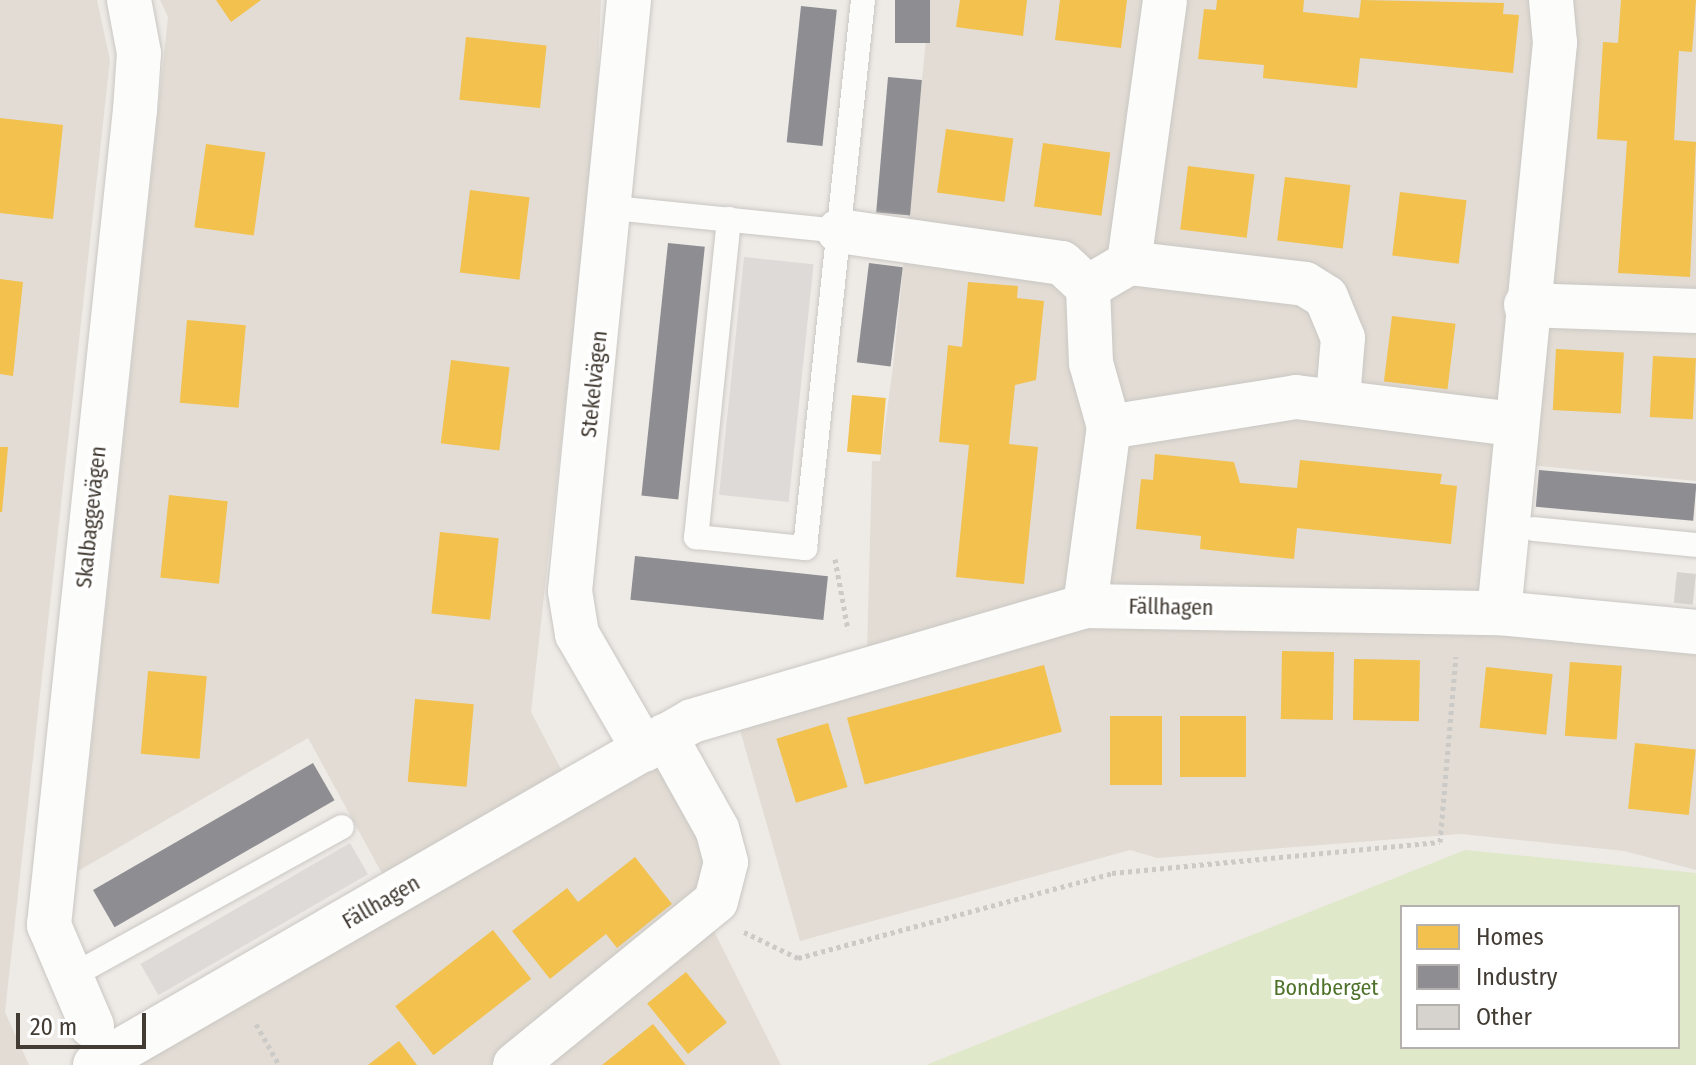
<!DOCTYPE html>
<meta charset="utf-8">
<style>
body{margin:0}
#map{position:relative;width:1696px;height:1065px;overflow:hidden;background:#eeebe7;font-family:"Fira Sans Condensed",sans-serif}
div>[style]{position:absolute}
.residential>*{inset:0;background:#e2dcd4}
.green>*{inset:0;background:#dfe8c8}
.parking>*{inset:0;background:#dddad7;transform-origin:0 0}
.homes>*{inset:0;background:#f2c14e;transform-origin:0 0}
.industry>*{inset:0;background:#8d8d92;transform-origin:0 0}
.building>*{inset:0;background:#d6d2ce;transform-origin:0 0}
.path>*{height:5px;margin-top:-2.5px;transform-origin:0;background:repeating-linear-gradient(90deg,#cccac6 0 4px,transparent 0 8px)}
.roads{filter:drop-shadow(0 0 2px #cac7c3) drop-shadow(0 0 2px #cac7c3)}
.lane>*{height:24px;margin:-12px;padding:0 12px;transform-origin:12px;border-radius:12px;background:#fcfcfb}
.street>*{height:44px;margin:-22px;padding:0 22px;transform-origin:22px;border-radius:22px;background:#fcfcfb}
span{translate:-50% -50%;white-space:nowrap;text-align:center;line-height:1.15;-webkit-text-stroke:8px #fff;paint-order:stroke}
.street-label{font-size:22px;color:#433c34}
.park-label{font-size:22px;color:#4e722a}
.legend{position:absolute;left:1400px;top:905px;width:280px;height:144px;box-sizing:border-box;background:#fff;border:2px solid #b4b1ae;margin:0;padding:10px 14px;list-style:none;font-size:24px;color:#433c34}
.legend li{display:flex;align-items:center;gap:16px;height:40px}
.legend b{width:40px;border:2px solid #b4b1ae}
.scale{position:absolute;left:16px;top:1013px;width:130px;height:36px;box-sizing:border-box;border:4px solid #433c34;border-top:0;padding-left:10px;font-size:24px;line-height:28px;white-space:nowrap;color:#433c34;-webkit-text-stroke:6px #fff;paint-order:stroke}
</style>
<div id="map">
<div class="residential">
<i style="clip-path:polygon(0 0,97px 0,110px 60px,5px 1012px,29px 1065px,0 1065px)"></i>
<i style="clip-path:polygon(160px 0,601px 0,595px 140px,531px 712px,562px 771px,385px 879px,308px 738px,78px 871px,168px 17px)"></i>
<i style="clip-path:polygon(930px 0,1696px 0,1696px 481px,1498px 462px,1483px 600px,1090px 593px,867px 654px,872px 461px,880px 461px,893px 367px)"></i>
<i style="clip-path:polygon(1085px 617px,1514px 627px,1696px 644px,1696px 870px,1624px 851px,1461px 834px,1157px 858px,1130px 850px,800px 941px,738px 723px)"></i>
<i style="clip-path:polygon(660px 766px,670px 771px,703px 854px,706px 889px,495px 1065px,125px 1065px)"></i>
<i style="clip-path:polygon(713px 929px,781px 1065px,538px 1065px)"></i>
</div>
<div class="green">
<i style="clip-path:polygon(evenodd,1465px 850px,1696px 873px,1696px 1065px,926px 1065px,1465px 850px,1402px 907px,1678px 907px,1678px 1047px,1402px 1047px,1402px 907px)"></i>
</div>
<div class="parking">
<i style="left:744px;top:257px;width:70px;height:239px;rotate:6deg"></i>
<i style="left:350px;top:843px;width:36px;height:242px;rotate:60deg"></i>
</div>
<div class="homes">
<i style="clip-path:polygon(216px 0,261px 0,231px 22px)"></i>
<i style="clip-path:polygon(960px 0,1027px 0,1023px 36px,956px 27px)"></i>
<i style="clip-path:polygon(1060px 0,1127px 0,1121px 48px,1055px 40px)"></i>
<i style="clip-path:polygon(1217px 0,1304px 0,1303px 12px,1359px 18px,1361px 0,1504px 3px,1503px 14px,1519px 15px,1513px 73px,1360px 58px,1357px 88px,1263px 78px,1264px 65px,1198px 59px,1204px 9px,1216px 10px)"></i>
<i style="clip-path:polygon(1621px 0,1696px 0,1692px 52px,1679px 51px,1674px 140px,1696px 142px,1690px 277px,1618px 273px,1627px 141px,1597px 139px,1603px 42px,1618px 43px)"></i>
<i style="left:466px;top:37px;width:81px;height:63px;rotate:6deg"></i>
<i style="clip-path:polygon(0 118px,63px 125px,53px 219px,0 213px)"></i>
<i style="left:946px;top:129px;width:68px;height:64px;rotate:8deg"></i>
<i style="left:1043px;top:143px;width:68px;height:64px;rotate:8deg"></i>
<i style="left:206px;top:144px;width:60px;height:84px;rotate:8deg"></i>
<i style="left:1188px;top:166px;width:67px;height:64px;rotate:7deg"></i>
<i style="left:1285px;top:177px;width:66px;height:64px;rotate:7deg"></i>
<i style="left:470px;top:190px;width:60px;height:83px;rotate:7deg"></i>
<i style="left:1400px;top:192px;width:67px;height:64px;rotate:7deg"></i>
<i style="clip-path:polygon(0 279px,23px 282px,13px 376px,0 374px)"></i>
<i style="clip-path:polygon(968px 282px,1018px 286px,1017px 298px,1044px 301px,1036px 380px,1015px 385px,1009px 444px,1038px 447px,1024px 584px,956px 577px,969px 445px,939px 442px,948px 345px,962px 347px)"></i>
<i style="left:1392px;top:316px;width:64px;height:66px;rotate:7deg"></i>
<i style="left:187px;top:320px;width:59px;height:83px;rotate:5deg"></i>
<i style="left:1556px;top:349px;width:68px;height:61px;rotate:3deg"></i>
<i style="left:1653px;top:356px;width:43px;height:61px;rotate:3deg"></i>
<i style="left:451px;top:360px;width:59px;height:84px;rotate:7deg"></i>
<i style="left:852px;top:395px;width:34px;height:57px;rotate:5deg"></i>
<i style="clip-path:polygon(0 447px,8px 447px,2px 512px,0 512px)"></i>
<i style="clip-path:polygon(1155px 454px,1234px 462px,1240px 483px,1297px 488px,1300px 460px,1442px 474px,1440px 484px,1457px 486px,1451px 544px,1297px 528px,1294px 559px,1200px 549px,1201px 536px,1136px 529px,1141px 479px,1153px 480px)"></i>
<i style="left:169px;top:495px;width:59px;height:83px;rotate:6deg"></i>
<i style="left:440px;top:532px;width:59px;height:82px;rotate:6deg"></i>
<i style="left:1282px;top:651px;width:52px;height:68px;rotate:1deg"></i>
<i style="left:1354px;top:659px;width:66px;height:61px;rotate:1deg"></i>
<i style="left:1570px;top:662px;width:52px;height:74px;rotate:4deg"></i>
<i style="left:1044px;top:665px;width:69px;height:204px;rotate:75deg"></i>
<i style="left:1486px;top:667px;width:67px;height:61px;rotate:6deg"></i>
<i style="left:148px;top:671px;width:59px;height:83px;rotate:5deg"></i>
<i style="left:415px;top:699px;width:59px;height:83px;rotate:5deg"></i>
<i style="left:1110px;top:716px;width:52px;height:69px"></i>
<i style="left:1180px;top:716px;width:66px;height:61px"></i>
<i style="left:828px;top:723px;width:67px;height:54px;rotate:73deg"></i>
<i style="left:1635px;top:743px;width:61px;height:66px;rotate:6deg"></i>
<i style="clip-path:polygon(635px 857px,672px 904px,617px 948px,606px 934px,550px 979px,512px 931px,567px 888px,578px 902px)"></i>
<i style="left:493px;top:930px;width:62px;height:124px;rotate:52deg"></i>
<i style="left:686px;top:972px;width:65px;height:50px;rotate:51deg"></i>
<i style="clip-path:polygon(653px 1024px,686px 1065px,602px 1065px)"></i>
<i style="clip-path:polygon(399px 1041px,417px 1065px,368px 1065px)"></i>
</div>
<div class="industry">
<i style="left:895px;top:0;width:35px;height:43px"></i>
<i style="left:801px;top:6px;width:36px;height:137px;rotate:6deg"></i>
<i style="left:888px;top:77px;width:34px;height:136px;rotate:5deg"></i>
<i style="left:668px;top:243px;width:37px;height:254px;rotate:6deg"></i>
<i style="left:869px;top:263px;width:34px;height:100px;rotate:7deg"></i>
<i style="left:1539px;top:470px;width:158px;height:37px;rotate:5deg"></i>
<i style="left:635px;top:556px;width:194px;height:44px;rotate:6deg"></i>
<i style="left:313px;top:763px;width:43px;height:254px;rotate:60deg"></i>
</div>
<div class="building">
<i style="left:1677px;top:572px;width:19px;height:31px;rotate:6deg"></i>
</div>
<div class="path">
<i style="left:835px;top:559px;width:72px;rotate:79.6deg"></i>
<i style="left:744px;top:932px;width:60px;rotate:25.7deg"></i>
<i style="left:798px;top:958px;width:325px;rotate:-15.1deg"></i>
<i style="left:1112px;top:873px;width:329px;rotate:-5.4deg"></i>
<i style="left:1440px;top:842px;width:186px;rotate:-85.1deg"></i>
<i style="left:256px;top:1024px;width:47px;rotate:60.7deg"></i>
</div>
<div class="roads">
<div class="lane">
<i style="left:613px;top:208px;width:227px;rotate:5.8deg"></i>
<i style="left:729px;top:219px;width:320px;rotate:95.9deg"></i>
<i style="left:696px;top:537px;width:110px;rotate:5.8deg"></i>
<i style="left:805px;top:548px;width:551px;rotate:-83.96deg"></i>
<i style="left:1534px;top:529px;width:163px;rotate:5.6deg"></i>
<i style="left:72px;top:976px;width:308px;rotate:-28.9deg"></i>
</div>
<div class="street">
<i style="left:629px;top:0;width:594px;rotate:95.7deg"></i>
<i style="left:570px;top:591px;width:44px;rotate:80.8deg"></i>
<i style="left:577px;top:634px;width:134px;rotate:60deg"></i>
<i style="left:839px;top:231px;width:225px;rotate:8.2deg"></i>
<i style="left:1062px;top:263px;width:35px;rotate:43deg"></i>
<i style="left:1129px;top:263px;width:265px;rotate:-82.2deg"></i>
<i style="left:1526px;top:305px;width:170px;rotate:2deg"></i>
<i style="left:1109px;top:427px;width:66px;rotate:-105.7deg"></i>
<i style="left:1091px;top:363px;width:76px;rotate:-92.3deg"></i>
<i style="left:1088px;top:287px;width:48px;rotate:-30.3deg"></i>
<i style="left:1129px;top:263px;width:177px;rotate:6.8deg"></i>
<i style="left:1305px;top:284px;width:25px;rotate:32deg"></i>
<i style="left:1326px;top:297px;width:44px;rotate:67.5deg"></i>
<i style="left:1343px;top:338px;width:60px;rotate:94.8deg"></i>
<i style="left:1085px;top:606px;width:181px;rotate:-82.4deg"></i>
<i style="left:1109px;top:427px;width:189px;rotate:-9.1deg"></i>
<i style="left:1296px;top:397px;width:220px;rotate:7.1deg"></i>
<i style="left:1499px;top:613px;width:573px;rotate:-84.39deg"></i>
<i style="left:1555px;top:43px;width:43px;rotate:-95.3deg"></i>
<i style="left:92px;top:1026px;width:110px;rotate:-113.1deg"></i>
<i style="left:49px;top:925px;width:820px;rotate:-83.98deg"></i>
<i style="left:135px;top:110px;width:57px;rotate:-86deg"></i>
<i style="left:139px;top:53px;width:54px;rotate:-100.7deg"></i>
<i style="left:95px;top:1065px;width:689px;rotate:-29.95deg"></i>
<i style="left:692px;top:721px;width:409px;rotate:-16.3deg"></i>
<i style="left:1085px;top:606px;width:414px;rotate:1deg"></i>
<i style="left:1499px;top:613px;width:198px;rotate:5.5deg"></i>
<i style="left:515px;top:1065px;width:259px;rotate:-39.2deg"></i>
<i style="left:716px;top:901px;width:40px;rotate:-75.6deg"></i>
<i style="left:726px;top:862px;width:34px;rotate:-105deg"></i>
<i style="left:717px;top:829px;width:107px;rotate:-119.2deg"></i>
</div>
</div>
<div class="street-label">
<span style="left:594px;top:384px;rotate:-84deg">Stekelvägen</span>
<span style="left:91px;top:517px;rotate:-84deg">Skalbaggevägen</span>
<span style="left:1171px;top:607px;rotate:1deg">Fällhagen</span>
<span style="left:381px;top:902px;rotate:-30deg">Fällhagen</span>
</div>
<div class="park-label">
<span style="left:1326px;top:988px">Bondberget</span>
</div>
<ul class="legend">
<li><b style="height:22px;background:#f2c14e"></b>Homes</li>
<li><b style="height:22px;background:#8d8d92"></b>Industry</li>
<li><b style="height:22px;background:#d6d2ce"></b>Other</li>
</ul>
<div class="scale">20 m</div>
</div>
